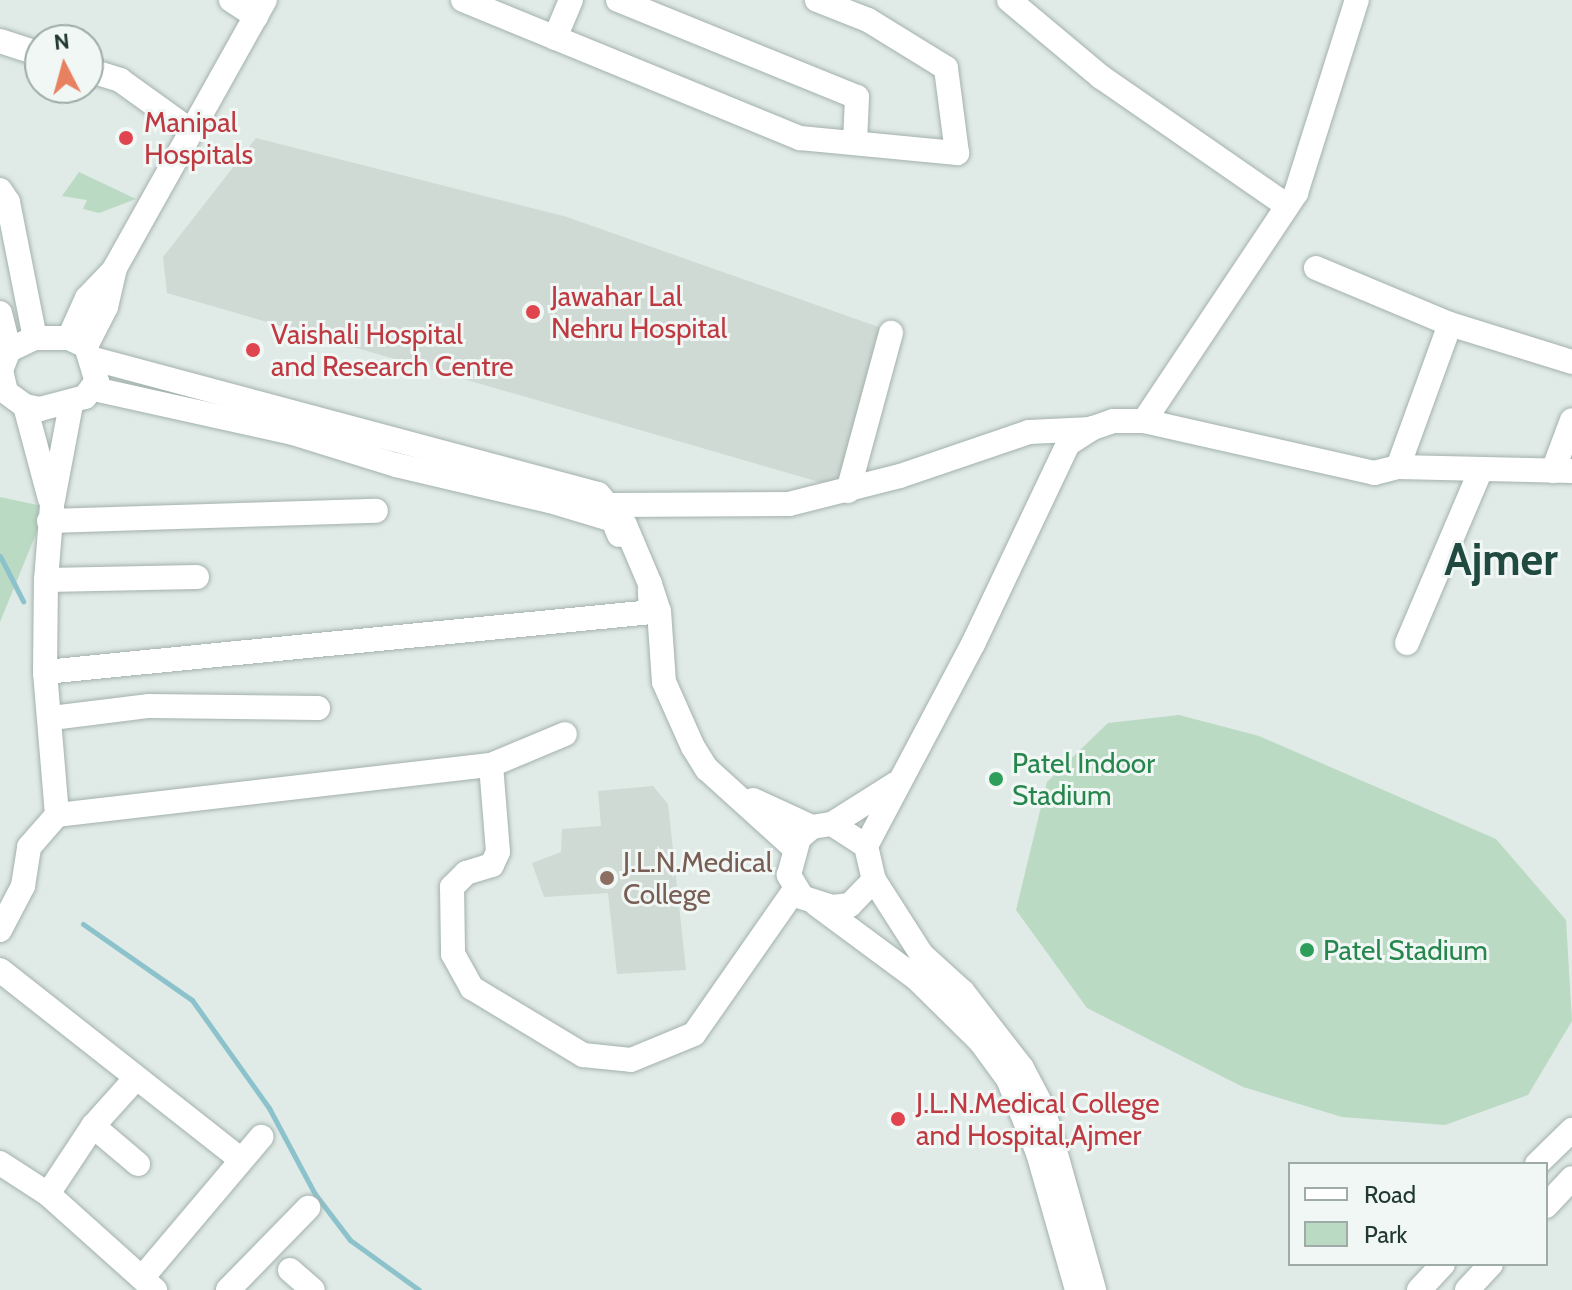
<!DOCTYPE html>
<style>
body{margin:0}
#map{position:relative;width:1572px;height:1290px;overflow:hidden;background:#e0eae6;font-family:Cabin,sans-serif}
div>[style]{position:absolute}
.built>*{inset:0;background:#cfdad5}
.green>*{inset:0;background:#bbdac3}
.stream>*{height:5px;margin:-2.5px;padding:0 2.5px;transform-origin:2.5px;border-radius:2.5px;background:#8cc2cc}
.roads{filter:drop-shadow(0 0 2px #a3b1ad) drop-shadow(0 0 2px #a3b1ad)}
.minor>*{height:24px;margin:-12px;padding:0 12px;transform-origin:12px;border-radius:12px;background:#fff}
.dots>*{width:22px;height:22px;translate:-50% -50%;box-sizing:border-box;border:4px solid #f1f7f4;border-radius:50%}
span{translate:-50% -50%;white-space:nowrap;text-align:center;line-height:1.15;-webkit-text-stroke:6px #f1f7f4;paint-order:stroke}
.health-label{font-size:28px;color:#be3a42}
.left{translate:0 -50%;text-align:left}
.leisure-label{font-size:28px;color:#27864d}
.education-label{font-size:28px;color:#785e54}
.town-label{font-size:44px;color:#204a40;font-weight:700}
.legend{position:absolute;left:1288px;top:1162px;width:260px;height:104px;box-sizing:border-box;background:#f1f7f4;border:2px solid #9eaba7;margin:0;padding:10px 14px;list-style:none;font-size:24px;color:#223933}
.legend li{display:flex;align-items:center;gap:16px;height:40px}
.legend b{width:40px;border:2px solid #9eaba7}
.north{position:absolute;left:24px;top:24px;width:80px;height:80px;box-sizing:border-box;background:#f1f7f4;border:2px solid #9eaba7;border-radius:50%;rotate:354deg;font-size:22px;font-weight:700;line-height:32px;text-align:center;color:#223933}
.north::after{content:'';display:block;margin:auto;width:28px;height:36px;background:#e88160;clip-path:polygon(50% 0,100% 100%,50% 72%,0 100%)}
</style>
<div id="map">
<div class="built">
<i style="clip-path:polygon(256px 138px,567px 217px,887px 330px,840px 488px,167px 293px,163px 257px)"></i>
<i style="clip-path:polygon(653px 786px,668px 804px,686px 970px,617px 974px,608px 893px,544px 897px,532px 863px,561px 852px,562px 829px,601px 826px,598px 791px)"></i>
</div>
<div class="green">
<i style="clip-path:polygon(79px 172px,136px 199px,99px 213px,83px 209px,87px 200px,62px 196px)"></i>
<i style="clip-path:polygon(0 497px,47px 507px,0 622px)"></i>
<i style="clip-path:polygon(1179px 715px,1259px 736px,1496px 839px,1566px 920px,1572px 1021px,1528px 1095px,1445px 1125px,1342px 1117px,1243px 1087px,1087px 1008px,1016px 910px,1047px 782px,1108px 723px)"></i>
</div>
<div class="stream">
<i style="left:0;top:556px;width:51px;rotate:62.9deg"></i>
<i style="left:83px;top:924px;width:133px;rotate:34.9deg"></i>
<i style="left:192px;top:1000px;width:133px;rotate:54.5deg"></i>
<i style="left:269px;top:1108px;width:98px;rotate:61.9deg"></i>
<i style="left:315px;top:1194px;width:58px;rotate:52.7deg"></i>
<i style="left:350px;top:1240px;width:85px;rotate:35.9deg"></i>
</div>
<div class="roads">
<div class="minor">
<i style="left:231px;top:0;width:30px;rotate:33deg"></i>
<i style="left:463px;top:0;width:364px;rotate:22.3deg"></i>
<i style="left:800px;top:138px;width:158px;rotate:5.5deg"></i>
<i style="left:957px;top:153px;width:86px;rotate:-97.4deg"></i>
<i style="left:946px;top:68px;width:92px;rotate:-148.4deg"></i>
<i style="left:868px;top:20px;width:55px;rotate:-158.6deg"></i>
<i style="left:618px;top:0;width:258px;rotate:22.1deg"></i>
<i style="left:857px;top:97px;width:46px;rotate:92.5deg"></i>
<i style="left:1009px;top:0;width:120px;rotate:39.9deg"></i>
<i style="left:1101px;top:77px;width:226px;rotate:34.7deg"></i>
<i style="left:555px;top:38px;width:41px;rotate:-67.2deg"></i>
<i style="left:0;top:41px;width:42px;rotate:18deg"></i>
<i style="left:88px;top:70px;width:34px;rotate:17deg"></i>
<i style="left:120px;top:80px;width:87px;rotate:35.7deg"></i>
<i style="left:0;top:190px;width:14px;rotate:56deg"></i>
<i style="left:8px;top:202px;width:139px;rotate:78.8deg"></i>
<i style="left:1316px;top:268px;width:145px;rotate:22.7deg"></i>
<i style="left:0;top:313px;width:38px;rotate:76deg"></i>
<i style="left:35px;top:338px;width:34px"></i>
<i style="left:69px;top:338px;width:19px;rotate:25deg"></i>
<i style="left:86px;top:346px;width:37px;rotate:73deg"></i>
<i style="left:97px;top:381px;width:20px;rotate:127deg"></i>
<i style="left:85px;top:397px;width:47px;rotate:165.1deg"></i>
<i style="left:40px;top:409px;width:15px;rotate:-169deg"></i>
<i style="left:25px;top:406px;width:24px;rotate:-144deg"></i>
<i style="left:6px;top:392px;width:23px;rotate:-103deg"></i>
<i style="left:1px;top:370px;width:22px;rotate:-68deg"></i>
<i style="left:9px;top:350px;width:29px;rotate:-25deg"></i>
<i style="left:69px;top:338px;width:44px;rotate:-65.8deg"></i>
<i style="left:87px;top:298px;width:39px;rotate:-46deg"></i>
<i style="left:86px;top:346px;width:44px;rotate:-62.9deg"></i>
<i style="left:106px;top:307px;width:40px;rotate:-77deg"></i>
<i style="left:115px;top:268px;width:307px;rotate:-60.8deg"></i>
<i style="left:94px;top:359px;width:522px;rotate:15deg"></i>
<i style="left:598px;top:494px;width:41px;rotate:48.9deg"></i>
<i style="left:625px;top:525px;width:64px;rotate:67deg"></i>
<i style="left:650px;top:584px;width:28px;rotate:72deg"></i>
<i style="left:659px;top:611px;width:71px;rotate:86deg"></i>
<i style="left:664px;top:682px;width:71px;rotate:66deg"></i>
<i style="left:693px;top:747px;width:26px;rotate:58deg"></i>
<i style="left:707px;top:769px;width:116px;rotate:42.2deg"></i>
<i style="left:94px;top:389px;width:204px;rotate:12.5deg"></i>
<i style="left:293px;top:433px;width:108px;rotate:17.3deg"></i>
<i style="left:396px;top:465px;width:158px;rotate:13.2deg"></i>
<i style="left:550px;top:501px;width:66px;rotate:16.8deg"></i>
<i style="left:613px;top:520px;width:16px;rotate:68deg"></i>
<i style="left:25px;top:406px;width:96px;rotate:75deg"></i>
<i style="left:1144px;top:421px;width:274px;rotate:-56.3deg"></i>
<i style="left:1296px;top:193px;width:202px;rotate:-72.5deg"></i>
<i style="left:1398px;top:467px;width:152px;rotate:-70deg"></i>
<i style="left:1450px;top:324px;width:128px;rotate:17.3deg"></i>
<i style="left:1553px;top:471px;width:54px;rotate:-69.6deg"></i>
<i style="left:848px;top:491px;width:164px;rotate:-74.8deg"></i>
<i style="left:612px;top:505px;width:177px;rotate:-0.3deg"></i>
<i style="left:789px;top:504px;width:114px;rotate:-14.2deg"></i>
<i style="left:900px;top:476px;width:136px;rotate:-18.8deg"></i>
<i style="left:1029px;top:432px;width:62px;rotate:-2.8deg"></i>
<i style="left:49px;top:521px;width:327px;rotate:-1.8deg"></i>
<i style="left:46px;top:580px;width:151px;rotate:-1.1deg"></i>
<i style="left:1407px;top:643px;width:186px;rotate:-66.9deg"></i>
<i style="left:45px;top:672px;width:609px;rotate:-5.65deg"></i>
<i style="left:651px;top:612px;width:22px;rotate:-93deg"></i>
<i style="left:52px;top:718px;width:98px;rotate:-7.1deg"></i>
<i style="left:149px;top:706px;width:169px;rotate:0.7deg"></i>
<i style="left:491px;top:765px;width:87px;rotate:85.4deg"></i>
<i style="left:498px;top:852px;width:14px;rotate:115deg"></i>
<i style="left:492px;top:865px;width:27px;rotate:163deg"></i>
<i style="left:466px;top:873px;width:20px;rotate:135deg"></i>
<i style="left:452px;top:887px;width:67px;rotate:89.1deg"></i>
<i style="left:453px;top:954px;width:39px;rotate:61deg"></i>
<i style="left:472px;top:988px;width:130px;rotate:31.1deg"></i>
<i style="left:583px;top:1055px;width:48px;rotate:5.9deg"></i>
<i style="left:631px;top:1060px;width:68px;rotate:-22.4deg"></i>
<i style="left:694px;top:1034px;width:178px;rotate:-55.1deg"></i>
<i style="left:753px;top:800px;width:65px;rotate:24.6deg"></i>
<i style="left:57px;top:815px;width:437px;rotate:-6.6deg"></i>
<i style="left:491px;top:765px;width:80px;rotate:-22.7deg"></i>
<i style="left:832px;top:824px;width:40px;rotate:32.9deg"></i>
<i style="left:866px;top:846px;width:35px;rotate:77deg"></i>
<i style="left:874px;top:880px;width:35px;rotate:134deg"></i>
<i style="left:850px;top:905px;width:18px;rotate:174deg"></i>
<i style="left:832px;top:907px;width:32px;rotate:-162deg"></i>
<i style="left:802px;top:897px;width:26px;rotate:-121deg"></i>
<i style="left:789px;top:875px;width:38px;rotate:-75deg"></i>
<i style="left:799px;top:838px;width:17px;rotate:-40deg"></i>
<i style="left:812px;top:827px;width:20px;rotate:-9deg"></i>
<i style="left:832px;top:824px;width:75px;rotate:-32.4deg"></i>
<i style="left:866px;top:846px;width:229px;rotate:-62.1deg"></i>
<i style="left:973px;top:644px;width:221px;rotate:-64.6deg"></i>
<i style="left:1068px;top:444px;width:30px;rotate:-33deg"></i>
<i style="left:1093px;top:428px;width:21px;rotate:-19deg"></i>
<i style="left:1113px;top:421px;width:31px"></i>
<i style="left:1144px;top:421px;width:236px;rotate:12.7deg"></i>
<i style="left:1374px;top:473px;width:25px;rotate:-14deg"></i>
<i style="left:1398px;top:467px;width:174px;rotate:1.3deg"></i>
<i style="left:874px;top:880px;width:89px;rotate:57.4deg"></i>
<i style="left:922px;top:955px;width:55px;rotate:42.1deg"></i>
<i style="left:963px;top:992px;width:96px;rotate:52.2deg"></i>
<i style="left:1022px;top:1068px;width:45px;rotate:62.3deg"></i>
<i style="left:1043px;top:1108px;width:189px;rotate:74.3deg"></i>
<i style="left:816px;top:904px;width:124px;rotate:36.5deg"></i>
<i style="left:916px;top:978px;width:90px;rotate:44.5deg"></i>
<i style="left:980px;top:1041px;width:47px;rotate:53.6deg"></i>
<i style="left:1008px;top:1079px;width:80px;rotate:67.9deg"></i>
<i style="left:1038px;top:1153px;width:142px;rotate:74.1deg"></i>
<i style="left:0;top:930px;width:50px;rotate:-62.4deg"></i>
<i style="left:23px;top:886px;width:39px;rotate:-81deg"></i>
<i style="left:29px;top:847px;width:43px;rotate:-48.8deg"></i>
<i style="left:57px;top:815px;width:144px;rotate:-94.8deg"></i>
<i style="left:45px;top:672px;width:92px;rotate:-89.4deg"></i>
<i style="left:46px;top:580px;width:75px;rotate:-85.4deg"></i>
<i style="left:52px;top:505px;width:103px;rotate:-79.3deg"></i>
<i style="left:0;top:970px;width:305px;rotate:38.2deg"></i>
<i style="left:93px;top:1126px;width:59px;rotate:40.2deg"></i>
<i style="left:0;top:1163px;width:57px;rotate:32.9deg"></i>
<i style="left:48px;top:1194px;width:144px;rotate:41.9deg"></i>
<i style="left:1537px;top:1164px;width:49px;rotate:-44.2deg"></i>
<i style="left:48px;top:1194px;width:82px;rotate:-56.5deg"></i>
<i style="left:93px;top:1126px;width:64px;rotate:-48.1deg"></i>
<i style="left:1546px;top:1206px;width:38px;rotate:-47deg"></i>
<i style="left:290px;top:1270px;width:30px;rotate:41deg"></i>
<i style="left:142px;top:1278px;width:185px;rotate:-49.8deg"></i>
<i style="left:228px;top:1290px;width:115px;rotate:-45.7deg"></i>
<i style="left:1419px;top:1290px;width:35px;rotate:-47deg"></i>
<i style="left:1467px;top:1290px;width:35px;rotate:-47deg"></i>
</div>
</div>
<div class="dots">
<i style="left:126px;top:138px;background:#e0444e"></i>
<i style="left:533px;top:312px;background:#e0444e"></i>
<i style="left:253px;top:350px;background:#e0444e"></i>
<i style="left:996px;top:779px;background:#2e9e5b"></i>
<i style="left:607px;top:878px;background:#8d6e63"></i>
<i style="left:1307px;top:950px;background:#2e9e5b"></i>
<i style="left:898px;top:1119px;background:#e0444e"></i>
</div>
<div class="health-label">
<span class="left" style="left:144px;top:138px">Manipal<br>Hospitals</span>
<span class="left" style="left:551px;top:312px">Jawahar Lal<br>Nehru Hospital</span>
<span class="left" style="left:271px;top:350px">Vaishali Hospital<br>and Research Centre</span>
<span class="left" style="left:916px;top:1119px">J.L.N.Medical College<br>and Hospital,Ajmer</span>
</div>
<div class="leisure-label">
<span class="left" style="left:1012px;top:779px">Patel Indoor<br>Stadium</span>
<span class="left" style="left:1323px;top:950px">Patel Stadium</span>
</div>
<div class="education-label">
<span class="left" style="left:623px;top:878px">J.L.N.Medical<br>College</span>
</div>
<div class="town-label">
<span style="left:1501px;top:560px">Ajmer</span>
</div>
<ul class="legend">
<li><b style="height:10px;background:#fff"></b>Road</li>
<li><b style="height:22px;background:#bbdac3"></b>Park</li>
</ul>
<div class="north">N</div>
</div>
